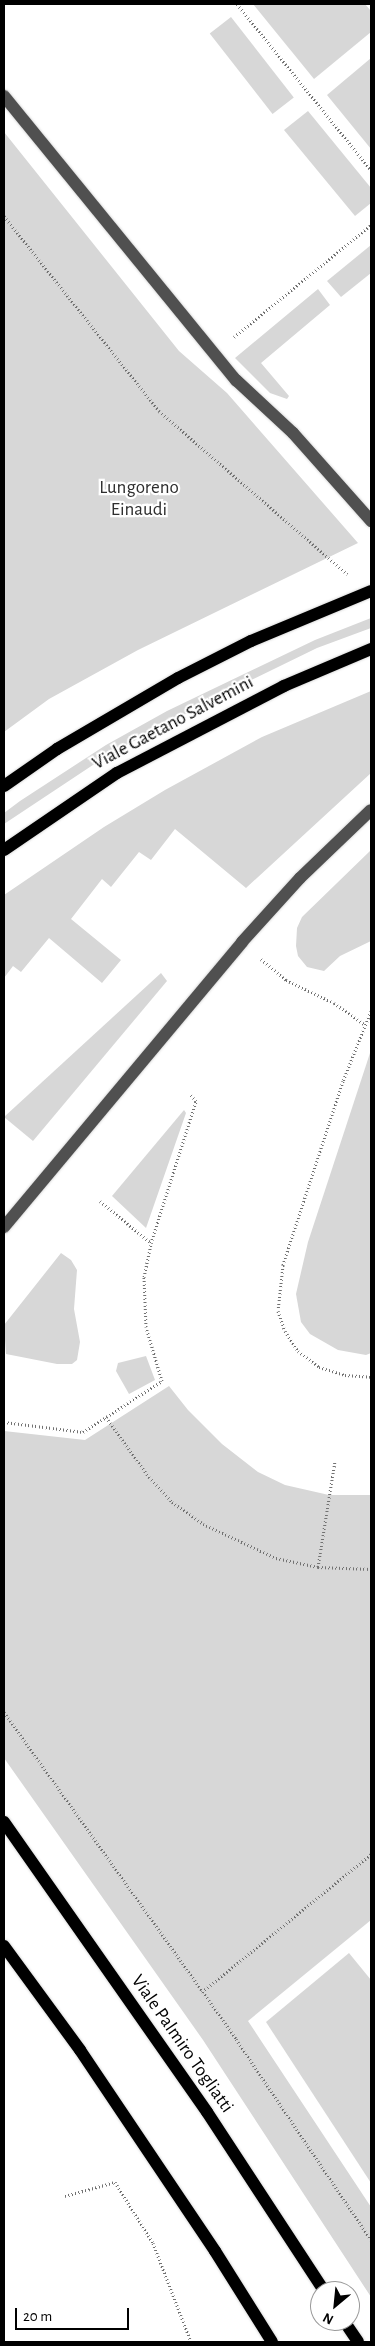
<!DOCTYPE html>
<style>
body{margin:0}
#map{position:relative;width:375px;height:2346px;overflow:hidden;background:#fff;font-family:"Alegreya Sans",sans-serif}
div>[style]{position:absolute}
.green>*{inset:0;background:#d7d7d7;transform-origin:0 0}
.path>*{height:3px;margin-top:-1.5px;transform-origin:0;background:repeating-linear-gradient(90deg,#727272 0 1px,transparent 0 3.5px)}
.roads{filter:drop-shadow(0 0 1px #dbdbdb) drop-shadow(0 0 1px #dbdbdb)}
.minor>*{height:12px;margin:-6px;padding:0 6px;transform-origin:6px;border-radius:6px;background:#505050}
.major>*{height:12px;margin:-6px;padding:0 6px;transform-origin:6px;border-radius:6px;background:#000}
span{translate:-50% -50%;white-space:nowrap;text-align:center;line-height:1.15;-webkit-text-stroke:4.5px #fff;paint-order:stroke}
.park-label{font-size:19px;color:#2e2e2e}
.street-label{font-size:19px;color:#000}
.frame{position:absolute;inset:0;border:5px solid #000;pointer-events:none}
.north{position:absolute;left:310px;top:2281px;width:50px;height:50px;box-sizing:border-box;background:#fff;border:1px solid #999;border-radius:50%;rotate:208deg;font-size:14px;font-weight:700;line-height:20px;text-align:center;color:#000}
.north::after{content:'';display:block;margin:auto;width:18px;height:22px;background:#000;clip-path:polygon(50% 0,100% 100%,50% 72%,0 100%)}
.scale{position:absolute;left:15px;top:2308px;width:114px;height:22px;box-sizing:border-box;border:2px solid #000;border-top:0;padding-left:6px;font-size:15px;line-height:18px;white-space:nowrap;color:#000;-webkit-text-stroke:4px #fff;paint-order:stroke}
</style>
<div id="map">
<div class="green">
<i style="clip-path:polygon(253px 4px,365px 4px,371px 11px,371px 32px,314px 79px)"></i>
<i style="left:231px;top:17px;width:102px;height:27px;rotate:52deg"></i>
<i style="clip-path:polygon(371px 58px,371px 149px,327px 95px)"></i>
<i style="clip-path:polygon(308px 111px,371px 188px,371px 203px,355px 216px,284px 130px)"></i>
<i style="clip-path:polygon(4px 132px,179px 351px,227px 393px,358px 543px,138px 650px,49px 699px,4px 732px)"></i>
<i style="clip-path:polygon(371px 245px,371px 273px,341px 297px,327px 281px)"></i>
<i style="clip-path:polygon(318px 289px,330px 305px,261px 363px,289px 396px,287px 399px,270px 393px,235px 358px)"></i>
<i style="clip-path:polygon(371px 618px,371px 628px,317px 648px,245px 683px,111px 753px,4px 824px,4px 813px,20px 801px,106px 745px,167px 711px,315px 640px)"></i>
<i style="clip-path:polygon(371px 691px,371px 773px,246px 888px,175px 829px,151px 860px,139px 852px,111px 887px,102px 879px,71px 919px,121px 960px,102px 983px,49px 938px,21px 972px,13px 966px,4px 978px,4px 895px,104px 827px,165px 790px,262px 737px)"></i>
<i style="clip-path:polygon(371px 850px,371px 941px,340px 956px,324px 971px,307px 967px,298px 956px,296px 946px,297px 928px,302px 917px)"></i>
<i style="clip-path:polygon(161px 973px,167px 981px,33px 1141px,4px 1117px)"></i>
<i style="clip-path:polygon(371px 1050px,371px 1353px,366px 1355px,338px 1350px,310px 1334px,301px 1322px,296px 1294px,308px 1242px)"></i>
<i style="clip-path:polygon(184px 1110px,186px 1113px,146px 1228px,112px 1196px)"></i>
<i style="clip-path:polygon(61px 1253px,71px 1260px,77px 1270px,74px 1309px,80px 1342px,77px 1360px,72px 1364px,57px 1364px,6px 1354px,4px 1325px)"></i>
<i style="clip-path:polygon(146px 1356px,155px 1380px,129px 1394px,116px 1371px,118px 1363px)"></i>
<i style="clip-path:polygon(169px 1386px,188px 1410px,222px 1444px,258px 1472px,285px 1485px,329px 1495px,371px 1495px,371px 1920px,248px 2021px,371px 2207px,371px 2297px,203px 2040px,4px 1758px,4px 1431px,85px 1440px)"></i>
<i style="clip-path:polygon(349px 1953px,371px 1980px,371px 2183px,266px 2022px)"></i>
</div>
<div class="path">
<i style="left:237px;top:4px;width:213px;rotate:51.1deg"></i>
<i style="left:4px;top:216px;width:249px;rotate:51.5deg"></i>
<i style="left:159px;top:411px;width:249px;rotate:40.9deg"></i>
<i style="left:234px;top:337px;width:177px;rotate:-39.3deg"></i>
<i style="left:261px;top:959px;width:33px;rotate:40deg"></i>
<i style="left:286px;top:980px;width:53px;rotate:25.6deg"></i>
<i style="left:334px;top:1003px;width:37px;rotate:35deg"></i>
<i style="left:371px;top:1011px;width:75px;rotate:111.8deg"></i>
<i style="left:343px;top:1081px;width:194px;rotate:108.1deg"></i>
<i style="left:283px;top:1265px;width:46px;rotate:96.2deg"></i>
<i style="left:278px;top:1311px;width:21px;rotate:71deg"></i>
<i style="left:285px;top:1331px;width:24px;rotate:57deg"></i>
<i style="left:298px;top:1351px;width:26px;rotate:37deg"></i>
<i style="left:319px;top:1367px;width:27px;rotate:17deg"></i>
<i style="left:345px;top:1375px;width:26px;rotate:4deg"></i>
<i style="left:100px;top:1201px;width:66px;rotate:39.5deg"></i>
<i style="left:106px;top:1417px;width:74px;rotate:54.4deg"></i>
<i style="left:149px;top:1477px;width:34px;rotate:47deg"></i>
<i style="left:172px;top:1502px;width:38px;rotate:35deg"></i>
<i style="left:203px;top:1524px;width:81px;rotate:25deg"></i>
<i style="left:276px;top:1558px;width:43px;rotate:12.1deg"></i>
<i style="left:318px;top:1567px;width:53px;rotate:2.2deg"></i>
<i style="left:4px;top:1422px;width:80px;rotate:7.2deg"></i>
<i style="left:83px;top:1432px;width:94px;rotate:-32.8deg"></i>
<i style="left:162px;top:1381px;width:56px;rotate:-106.5deg"></i>
<i style="left:146px;top:1327px;width:50px;rotate:-92.3deg"></i>
<i style="left:144px;top:1277px;width:35px;rotate:-78deg"></i>
<i style="left:151px;top:1243px;width:149px;rotate:-72.4deg"></i>
<i style="left:196px;top:1101px;width:8px;rotate:-130deg"></i>
<i style="left:318px;top:1567px;width:107px;rotate:-80.9deg"></i>
<i style="left:4px;top:1712px;width:401px;rotate:54.6deg"></i>
<i style="left:236px;top:2039px;width:242px;rotate:56.1deg"></i>
<i style="left:202px;top:1992px;width:218px;rotate:-39.2deg"></i>
<i style="left:65px;top:2196px;width:52px;rotate:-15.6deg"></i>
<i style="left:115px;top:2182px;width:72px;rotate:58.1deg"></i>
<i style="left:153px;top:2243px;width:106px;rotate:69deg"></i>
</div>
<div class="roads">
<div class="minor">
<i style="left:4px;top:96px;width:367px;rotate:50.8deg"></i>
<i style="left:236px;top:380px;width:78px;rotate:42.9deg"></i>
<i style="left:293px;top:433px;width:118px;rotate:48.4deg"></i>
<i style="left:4px;top:1227px;width:371px;rotate:-50.1deg"></i>
<i style="left:242px;top:942px;width:86px;rotate:-47.8deg"></i>
<i style="left:300px;top:878px;width:98px;rotate:-43.8deg"></i>
</div>
<div class="major">
<i style="left:4px;top:786px;width:65px;rotate:-34.9deg"></i>
<i style="left:57px;top:749px;width:140px;rotate:-30.4deg"></i>
<i style="left:178px;top:678px;width:82px;rotate:-26.9deg"></i>
<i style="left:251px;top:641px;width:130px;rotate:-22.6deg"></i>
<i style="left:4px;top:850px;width:137px;rotate:-34.3deg"></i>
<i style="left:117px;top:773px;width:188px;rotate:-27.5deg"></i>
<i style="left:284px;top:686px;width:95px;rotate:-23deg"></i>
<i style="left:4px;top:1822px;width:354px;rotate:55deg"></i>
<i style="left:207px;top:2112px;width:214px;rotate:56.8deg"></i>
<i style="left:4px;top:1946px;width:129px;rotate:53.8deg"></i>
<i style="left:80px;top:2050px;width:242px;rotate:56.1deg"></i>
<i style="left:215px;top:2251px;width:107px;rotate:57.9deg"></i>
<i style="left:344px;top:2321px;width:25px;rotate:56deg"></i>
</div>
</div>
<div class="park-label">
<span style="left:139px;top:499px">Lungoreno<br>Einaudi</span>
</div>
<div class="street-label">
<span style="left:173px;top:723px;rotate:-28deg">Viale Gaetano Salvemini</span>
<span style="left:182px;top:2044px;rotate:55deg">Viale Palmiro Togliatti</span>
</div>
<div class="frame"></div>
<div class="north">N</div>
<div class="scale">20 m</div>
</div>
